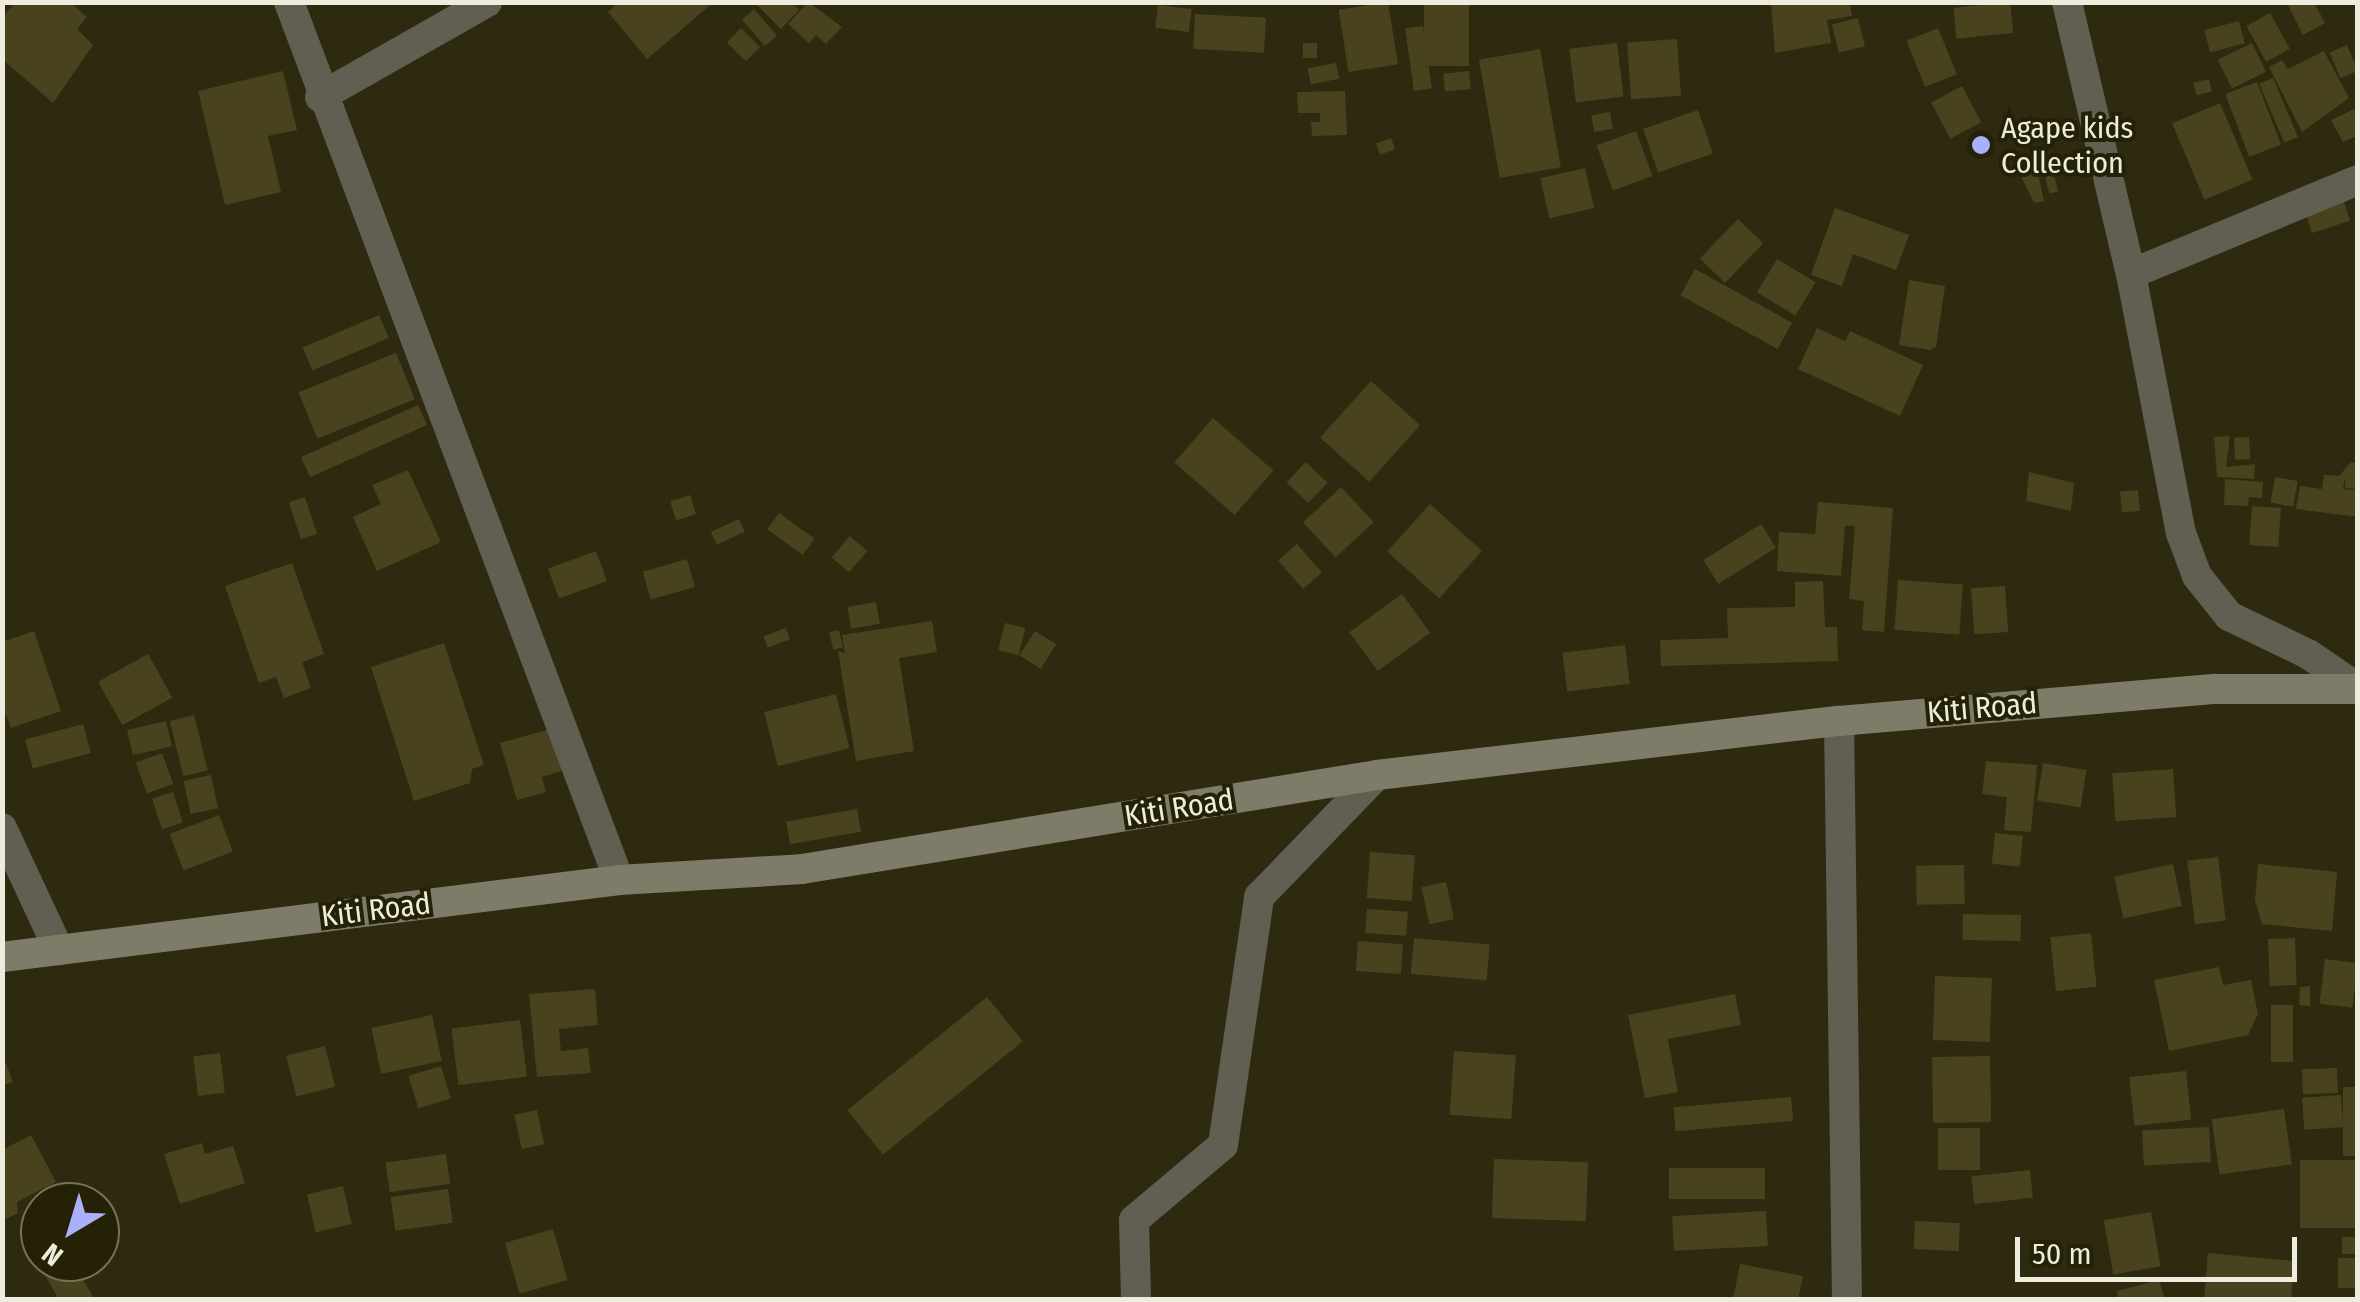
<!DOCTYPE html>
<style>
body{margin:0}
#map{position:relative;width:2360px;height:1302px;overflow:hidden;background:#2e2a10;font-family:"Fira Sans Condensed",sans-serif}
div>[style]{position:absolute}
.building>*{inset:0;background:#48421e;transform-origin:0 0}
.street>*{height:30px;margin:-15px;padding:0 15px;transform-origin:15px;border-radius:15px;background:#605f52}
.secondary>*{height:30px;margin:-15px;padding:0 15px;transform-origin:15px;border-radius:15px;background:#7e7c68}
.dots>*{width:28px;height:28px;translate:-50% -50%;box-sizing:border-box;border:5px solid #242106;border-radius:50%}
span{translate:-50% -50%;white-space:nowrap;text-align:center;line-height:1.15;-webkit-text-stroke:8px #242106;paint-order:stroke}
.poi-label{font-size:30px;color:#eeecdc}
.left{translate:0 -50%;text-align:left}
.street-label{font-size:30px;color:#eeecdc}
.frame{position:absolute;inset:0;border:5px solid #eeecdc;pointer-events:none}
.north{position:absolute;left:20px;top:1182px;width:100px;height:100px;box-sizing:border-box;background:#242106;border:2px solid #75725c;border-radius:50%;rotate:218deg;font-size:28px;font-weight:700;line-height:40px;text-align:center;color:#eeecdc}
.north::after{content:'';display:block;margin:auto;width:35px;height:45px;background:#a9b0fc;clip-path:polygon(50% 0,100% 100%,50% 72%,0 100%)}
.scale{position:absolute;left:2015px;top:1237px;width:282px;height:45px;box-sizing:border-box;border:5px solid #eeecdc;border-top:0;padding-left:12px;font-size:30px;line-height:35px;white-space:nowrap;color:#eeecdc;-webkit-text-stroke:8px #242106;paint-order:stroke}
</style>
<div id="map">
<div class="building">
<i style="clip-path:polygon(16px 2px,70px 2px,87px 17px,77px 29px,93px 45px,53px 103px,2px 59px,2px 18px)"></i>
<i style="clip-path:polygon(619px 2px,714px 2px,647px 59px,608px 12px)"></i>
<i style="clip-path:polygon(754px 2px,791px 2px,799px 10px,781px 29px)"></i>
<i style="clip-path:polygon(808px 2px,842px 27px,826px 44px,816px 35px,809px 43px,788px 24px)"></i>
<i style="left:1388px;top:2px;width:63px;height:50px;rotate:81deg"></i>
<i style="left:1424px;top:2px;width:45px;height:64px"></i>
<i style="clip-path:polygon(1771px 2px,1849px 2px,1852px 16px,1827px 20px,1831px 43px,1775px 53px)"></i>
<i style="left:2010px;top:2px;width:31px;height:57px;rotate:84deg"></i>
<i style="clip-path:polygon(2314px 2px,2325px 23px,2303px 35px,2288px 5px)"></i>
<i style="left:1158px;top:5px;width:34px;height:23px;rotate:7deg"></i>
<i style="left:754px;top:9px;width:35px;height:16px;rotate:49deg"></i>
<i style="left:2270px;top:13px;width:41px;height:27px;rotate:61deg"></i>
<i style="left:1195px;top:14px;width:71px;height:35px;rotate:3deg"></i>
<i style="left:1858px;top:18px;width:29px;height:27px;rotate:76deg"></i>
<i style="left:2239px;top:21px;width:23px;height:36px;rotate:75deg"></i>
<i style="left:1423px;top:26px;width:63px;height:18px;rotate:82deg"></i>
<i style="left:741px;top:28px;width:27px;height:20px;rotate:45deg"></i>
<i style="left:1938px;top:28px;width:50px;height:34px;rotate:68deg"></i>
<i style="left:1677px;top:39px;width:57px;height:50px;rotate:86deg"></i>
<i style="left:1317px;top:43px;width:15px;height:14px;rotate:90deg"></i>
<i style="left:1617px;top:43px;width:54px;height:48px;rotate:83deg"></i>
<i style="left:2252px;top:43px;width:32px;height:38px;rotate:64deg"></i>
<i style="left:2347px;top:45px;width:28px;height:19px;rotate:67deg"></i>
<i style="left:1540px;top:49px;width:120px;height:62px;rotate:80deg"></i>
<i style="clip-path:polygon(2324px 51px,2349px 98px,2302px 132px,2269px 67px,2282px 60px,2288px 69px)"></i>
<i style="left:1336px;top:63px;width:16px;height:29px;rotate:79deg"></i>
<i style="clip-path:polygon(283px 71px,297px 130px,268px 136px,281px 192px,225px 205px,198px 91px)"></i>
<i style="left:1469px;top:71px;width:18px;height:26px;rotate:84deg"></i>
<i style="left:2273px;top:78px;width:64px;height:15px;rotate:67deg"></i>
<i style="left:2209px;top:79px;width:13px;height:16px;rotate:77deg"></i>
<i style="left:2257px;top:82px;width:67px;height:34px;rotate:69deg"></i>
<i style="left:1962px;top:86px;width:41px;height:35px;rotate:62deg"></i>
<i style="clip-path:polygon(1345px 91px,1347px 135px,1312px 136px,1311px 122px,1320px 122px,1320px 113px,1298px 113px,1297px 92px)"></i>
<i style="left:2220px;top:103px;width:83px;height:52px;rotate:67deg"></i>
<i style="clip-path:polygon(2358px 107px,2358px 135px,2343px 142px,2331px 120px)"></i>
<i style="left:1698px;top:110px;width:46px;height:58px;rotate:71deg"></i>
<i style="left:1610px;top:112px;width:17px;height:19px;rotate:80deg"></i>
<i style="left:1636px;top:131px;width:48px;height:42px;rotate:70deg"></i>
<i style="left:1391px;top:138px;width:12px;height:16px;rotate:70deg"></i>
<i style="left:2052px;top:167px;width:25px;height:9px;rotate:76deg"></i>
<i style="left:1585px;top:168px;width:41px;height:46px;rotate:77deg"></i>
<i style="clip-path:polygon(2038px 173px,2044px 201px,2034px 203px,2021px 176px)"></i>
<i style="left:2342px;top:196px;width:26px;height:40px;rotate:72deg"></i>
<i style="clip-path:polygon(1835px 208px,1909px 235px,1896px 270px,1853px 254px,1842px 286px,1811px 275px)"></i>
<i style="left:1738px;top:219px;width:35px;height:55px;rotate:44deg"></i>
<i style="left:1777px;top:259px;width:45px;height:39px;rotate:31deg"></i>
<i style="left:1695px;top:269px;width:111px;height:30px;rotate:29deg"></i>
<i style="clip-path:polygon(1909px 280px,1945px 286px,1936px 347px,1930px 350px,1899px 345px)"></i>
<i style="left:379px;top:315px;width:25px;height:83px;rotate:67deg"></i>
<i style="clip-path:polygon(1817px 328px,1845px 341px,1850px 331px,1923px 365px,1900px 416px,1798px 369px)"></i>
<i style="left:396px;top:353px;width:50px;height:105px;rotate:68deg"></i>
<i style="left:1371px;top:381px;width:66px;height:76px;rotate:42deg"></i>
<i style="left:418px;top:405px;width:22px;height:128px;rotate:66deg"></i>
<i style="left:1213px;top:418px;width:80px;height:59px;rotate:41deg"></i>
<i style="clip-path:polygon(2230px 436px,2226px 467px,2255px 464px,2254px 479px,2217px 477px,2214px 437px)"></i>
<i style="left:2249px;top:437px;width:22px;height:15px;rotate:87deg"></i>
<i style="left:1306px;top:462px;width:30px;height:28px;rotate:44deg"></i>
<i style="clip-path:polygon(2351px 462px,2358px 464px,2357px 489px,2345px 488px,2345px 476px,2343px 489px,2358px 490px,2358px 517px,2296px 509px,2300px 486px,2322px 489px,2324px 475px,2339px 476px)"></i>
<i style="clip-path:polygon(408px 470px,441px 542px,377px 571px,353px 517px,381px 504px,372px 485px)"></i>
<i style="clip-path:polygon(2029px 472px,2074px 483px,2071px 511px,2026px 501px)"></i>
<i style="left:2275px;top:477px;width:23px;height:26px;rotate:10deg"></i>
<i style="clip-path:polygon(2225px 479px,2263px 482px,2262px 498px,2249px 497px,2248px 506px,2224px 505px)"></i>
<i style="left:1341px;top:487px;width:48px;height:52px;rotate:47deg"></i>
<i style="left:2138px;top:490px;width:21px;height:18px;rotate:85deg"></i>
<i style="left:690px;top:495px;width:20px;height:21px;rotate:72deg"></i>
<i style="left:305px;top:497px;width:39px;height:17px;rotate:72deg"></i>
<i style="clip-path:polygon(1818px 502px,1893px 508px,1884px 632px,1862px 630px,1864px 601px,1849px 599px,1855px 526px,1845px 526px,1841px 576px,1777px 571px,1779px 532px,1815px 534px)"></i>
<i style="left:1430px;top:504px;width:70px;height:64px;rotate:42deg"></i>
<i style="left:2252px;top:506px;width:29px;height:39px;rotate:4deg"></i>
<i style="left:779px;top:513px;width:44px;height:20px;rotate:36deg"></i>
<i style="left:739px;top:519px;width:14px;height:31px;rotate:65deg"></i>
<i style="left:1761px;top:524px;width:28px;height:68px;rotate:58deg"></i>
<i style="left:850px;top:536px;width:23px;height:28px;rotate:41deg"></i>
<i style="left:1297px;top:544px;width:38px;height:25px;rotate:49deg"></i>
<i style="left:596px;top:551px;width:32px;height:51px;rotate:70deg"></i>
<i style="left:687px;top:559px;width:29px;height:46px;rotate:74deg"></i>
<i style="clip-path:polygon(292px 563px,324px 654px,302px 662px,311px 688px,284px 698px,276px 677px,259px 683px,225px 586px)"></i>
<i style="left:1898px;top:580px;width:65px;height:50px;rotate:4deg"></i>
<i style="clip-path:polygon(1823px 581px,1825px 627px,1837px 627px,1838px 661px,1661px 666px,1660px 640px,1728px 638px,1727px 608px,1795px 607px,1795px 582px)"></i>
<i style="left:2005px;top:586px;width:46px;height:34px;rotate:86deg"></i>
<i style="left:1402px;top:594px;width:48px;height:65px;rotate:54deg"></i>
<i style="left:876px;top:602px;width:22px;height:29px;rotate:80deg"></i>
<i style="clip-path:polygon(932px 621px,937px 652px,899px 658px,914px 751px,856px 761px,838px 651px,845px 653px,842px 635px)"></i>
<i style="left:1005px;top:623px;width:21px;height:28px;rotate:14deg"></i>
<i style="left:786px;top:628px;width:12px;height:24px;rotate:70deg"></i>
<i style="left:839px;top:630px;width:18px;height:10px;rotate:77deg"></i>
<i style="clip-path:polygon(34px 631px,61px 711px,11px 728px,2px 705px,2px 642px)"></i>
<i style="left:1035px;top:631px;width:25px;height:29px;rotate:32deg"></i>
<i style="clip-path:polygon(444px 643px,484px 765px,472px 769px,470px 783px,414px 801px,371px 667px)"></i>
<i style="left:1625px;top:645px;width:39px;height:63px;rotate:83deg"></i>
<i style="left:148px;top:654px;width:50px;height:57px;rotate:61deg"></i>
<i style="left:836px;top:694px;width:56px;height:74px;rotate:76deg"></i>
<i style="left:194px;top:715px;width:57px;height:25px;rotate:76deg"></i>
<i style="left:166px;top:721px;width:26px;height:40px;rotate:77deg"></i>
<i style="left:83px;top:724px;width:30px;height:60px;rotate:75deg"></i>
<i style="clip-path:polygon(550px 729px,562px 771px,542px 777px,546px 792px,517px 800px,500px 743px)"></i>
<i style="left:162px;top:753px;width:33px;height:28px;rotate:70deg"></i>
<i style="clip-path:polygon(1986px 761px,2037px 765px,2031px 832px,2004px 830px,2007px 797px,1982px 794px)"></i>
<i style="left:2043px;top:763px;width:44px;height:38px;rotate:9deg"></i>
<i style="left:2173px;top:769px;width:48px;height:61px;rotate:86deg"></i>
<i style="left:211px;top:775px;width:34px;height:28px;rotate:78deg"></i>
<i style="left:173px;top:792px;width:32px;height:22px;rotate:72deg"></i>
<i style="left:857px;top:809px;width:23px;height:72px;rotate:80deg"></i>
<i style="left:219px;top:815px;width:39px;height:53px;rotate:69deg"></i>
<i style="left:1995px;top:833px;width:28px;height:31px;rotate:6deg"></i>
<i style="left:1370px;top:852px;width:45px;height:46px;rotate:4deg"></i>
<i style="left:2218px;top:857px;width:64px;height:31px;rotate:83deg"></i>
<i style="left:2173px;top:864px;width:43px;height:60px;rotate:78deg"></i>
<i style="clip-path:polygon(2258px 864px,2337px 872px,2332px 931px,2262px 924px,2255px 900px)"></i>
<i style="left:1964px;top:865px;width:39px;height:48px;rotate:89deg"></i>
<i style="left:1446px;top:882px;width:38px;height:25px;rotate:78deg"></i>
<i style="left:1367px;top:909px;width:41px;height:24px;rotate:4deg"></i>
<i style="left:1963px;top:914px;width:58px;height:26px;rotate:1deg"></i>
<i style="left:2091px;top:933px;width:54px;height:41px;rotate:84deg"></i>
<i style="left:1414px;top:938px;width:76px;height:36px;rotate:5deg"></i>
<i style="left:2295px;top:938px;width:47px;height:27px;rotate:88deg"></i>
<i style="left:1358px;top:941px;width:45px;height:30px;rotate:4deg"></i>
<i style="left:2325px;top:959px;width:33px;height:45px;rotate:7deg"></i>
<i style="clip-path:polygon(2219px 967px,2223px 985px,2251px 980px,2258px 1014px,2248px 1035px,2169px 1051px,2154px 980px)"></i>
<i style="left:1935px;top:976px;width:57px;height:64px;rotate:2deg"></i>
<i style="clip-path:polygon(2310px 986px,2310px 1006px,2299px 1005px,2300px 987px)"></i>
<i style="clip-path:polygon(595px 989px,598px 1025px,559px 1029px,561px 1051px,588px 1048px,591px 1073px,537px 1077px,529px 994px)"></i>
<i style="clip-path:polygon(1735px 994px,1741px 1025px,1668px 1039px,1678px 1092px,1645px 1098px,1628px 1015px)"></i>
<i style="left:987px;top:997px;width:57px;height:180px;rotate:51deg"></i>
<i style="left:2271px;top:1005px;width:22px;height:57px"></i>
<i style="left:432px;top:1015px;width:47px;height:62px;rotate:78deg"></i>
<i style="left:520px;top:1020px;width:57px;height:69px;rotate:83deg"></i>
<i style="left:325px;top:1046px;width:42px;height:40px;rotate:76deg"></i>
<i style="left:1454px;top:1051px;width:62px;height:64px;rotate:4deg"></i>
<i style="clip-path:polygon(2px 1053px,13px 1082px,2px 1086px)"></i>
<i style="left:220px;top:1053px;width:40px;height:27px;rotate:83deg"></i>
<i style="left:1990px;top:1056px;width:66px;height:58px;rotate:89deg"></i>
<i style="left:441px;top:1066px;width:34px;height:34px;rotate:73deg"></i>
<i style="left:2337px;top:1068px;width:25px;height:35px;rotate:88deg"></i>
<i style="left:2186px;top:1071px;width:49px;height:57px;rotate:84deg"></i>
<i style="left:2358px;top:1087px;width:69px;height:15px;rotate:90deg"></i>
<i style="left:2341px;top:1095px;width:32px;height:39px;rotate:86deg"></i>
<i style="left:1791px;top:1097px;width:24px;height:118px;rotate:85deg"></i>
<i style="left:2284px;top:1109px;width:56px;height:73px;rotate:82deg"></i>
<i style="left:537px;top:1110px;width:35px;height:23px;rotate:78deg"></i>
<i style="left:2209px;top:1127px;width:35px;height:67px;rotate:87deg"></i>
<i style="left:1938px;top:1128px;width:42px;height:42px"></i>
<i style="clip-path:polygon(31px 1135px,56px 1182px,17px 1202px,18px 1213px,2px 1221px,2px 1150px)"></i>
<i style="clip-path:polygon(202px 1143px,205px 1154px,233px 1146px,245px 1183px,180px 1204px,164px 1154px)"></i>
<i style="left:446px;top:1154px;width:30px;height:61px;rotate:82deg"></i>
<i style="left:1494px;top:1159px;width:94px;height:59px;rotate:2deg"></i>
<i style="left:2300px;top:1160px;width:58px;height:68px"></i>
<i style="left:1765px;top:1168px;width:31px;height:96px;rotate:90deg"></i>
<i style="left:2030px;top:1170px;width:28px;height:59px;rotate:84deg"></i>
<i style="left:343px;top:1186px;width:39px;height:37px;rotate:77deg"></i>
<i style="left:448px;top:1189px;width:34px;height:58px;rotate:82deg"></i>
<i style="left:1766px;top:1211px;width:35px;height:94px;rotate:87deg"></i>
<i style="left:2151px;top:1212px;width:55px;height:48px;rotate:80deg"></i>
<i style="left:1915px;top:1221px;width:45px;height:28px;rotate:3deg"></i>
<i style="left:553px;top:1229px;width:53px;height:50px;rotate:74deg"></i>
<i style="left:2342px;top:1237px;width:16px;height:17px"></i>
<i style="clip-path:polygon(2208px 1253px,2294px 1261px,2291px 1300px,2204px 1300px)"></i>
<i style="left:2338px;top:1258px;width:20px;height:30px"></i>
<i style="clip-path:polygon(63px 1262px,73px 1262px,95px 1300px,59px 1300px,44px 1273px)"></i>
<i style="clip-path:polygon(1740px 1264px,1803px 1276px,1798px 1300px,1733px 1300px)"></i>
<i style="clip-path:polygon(2159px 1280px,2165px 1300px,2119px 1300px,2117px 1291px)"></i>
</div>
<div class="street">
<i style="left:289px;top:2px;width:938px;rotate:69.4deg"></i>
<i style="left:2067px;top:2px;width:279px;rotate:76.8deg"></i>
<i style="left:2131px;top:274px;width:264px;rotate:79.1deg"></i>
<i style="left:2181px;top:533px;width:46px;rotate:69.6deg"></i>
<i style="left:2197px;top:576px;width:51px;rotate:51.3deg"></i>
<i style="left:2229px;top:616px;width:88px;rotate:25.7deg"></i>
<i style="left:2308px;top:654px;width:60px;rotate:34.2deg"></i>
<i style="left:320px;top:97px;width:192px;rotate:-29.6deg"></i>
<i style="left:2131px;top:274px;width:246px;rotate:-22.5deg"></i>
<i style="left:1839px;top:721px;width:579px;rotate:89.21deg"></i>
<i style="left:2px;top:828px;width:135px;rotate:65deg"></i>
<i style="left:1136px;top:1300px;width:80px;rotate:-91.4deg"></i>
<i style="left:1134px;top:1220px;width:116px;rotate:-40.1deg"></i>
<i style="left:1223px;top:1145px;width:251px;rotate:-81.7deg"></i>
<i style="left:1259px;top:897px;width:170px;rotate:-46deg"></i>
</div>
<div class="secondary">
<i style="left:2px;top:957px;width:622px;rotate:-7.11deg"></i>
<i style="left:619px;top:880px;width:183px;rotate:-3.4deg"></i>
<i style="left:802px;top:869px;width:583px;rotate:-9.28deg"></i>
<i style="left:1377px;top:775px;width:465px;rotate:-6.7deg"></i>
<i style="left:1839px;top:721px;width:378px;rotate:-4.9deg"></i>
<i style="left:2216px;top:689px;width:142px"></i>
</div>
<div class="dots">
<i style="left:1981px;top:145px;background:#a9b0fc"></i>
</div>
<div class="poi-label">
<span class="left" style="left:2001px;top:145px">Agape kids<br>Collection</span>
</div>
<div class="street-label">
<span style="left:1982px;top:708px;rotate:-5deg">Kiti Road</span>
<span style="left:1179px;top:808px;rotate:-9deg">Kiti Road</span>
<span style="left:376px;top:910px;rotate:-7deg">Kiti Road</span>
</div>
<div class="frame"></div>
<div class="north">N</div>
<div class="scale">50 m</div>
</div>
